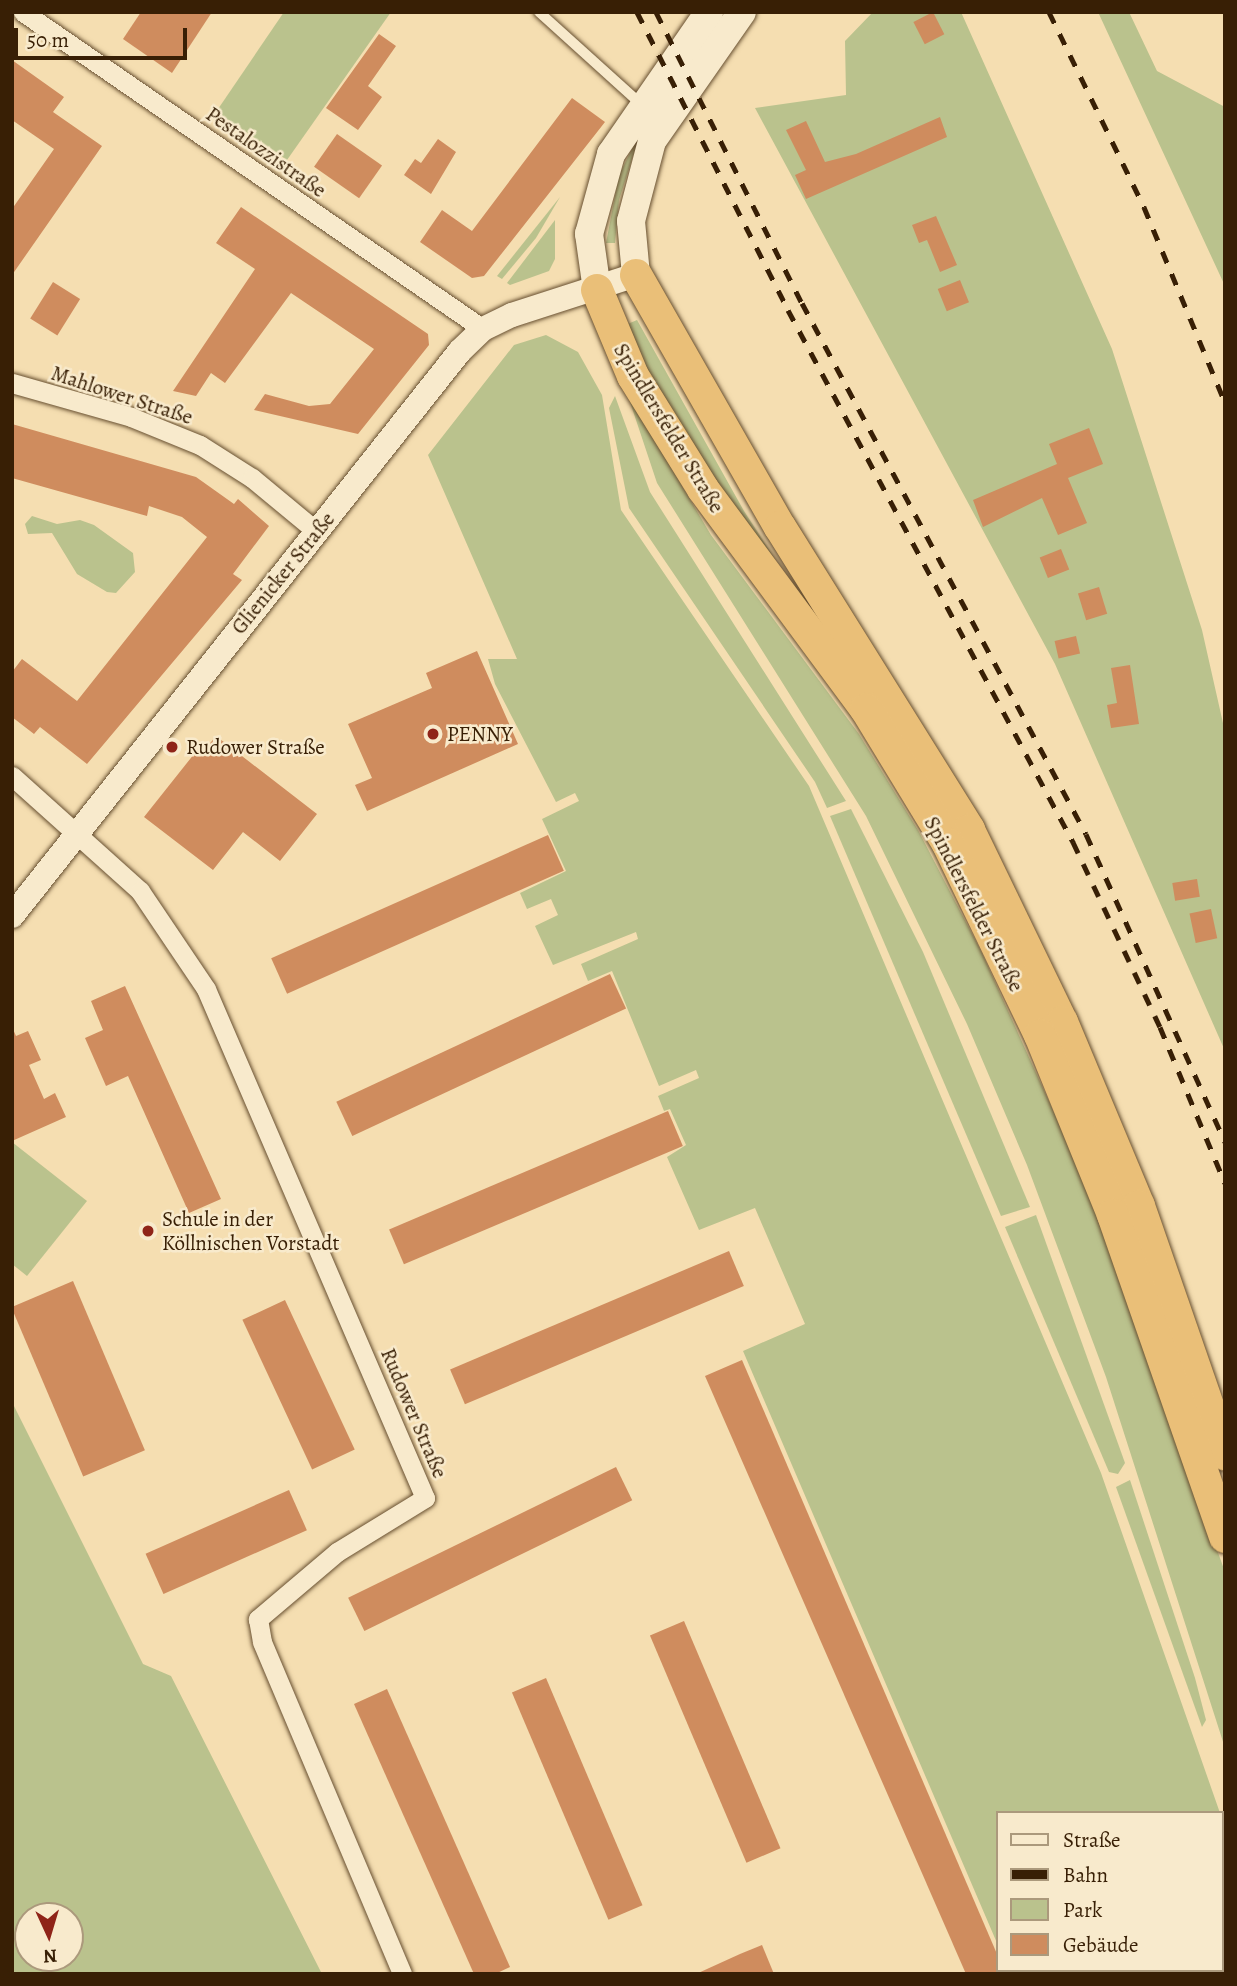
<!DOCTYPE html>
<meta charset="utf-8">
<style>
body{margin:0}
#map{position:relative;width:1237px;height:1986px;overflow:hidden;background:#f5deb1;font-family:Alegreya,serif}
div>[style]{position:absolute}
.green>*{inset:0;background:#bac28d}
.building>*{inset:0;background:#cf8c5e;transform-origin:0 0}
.roads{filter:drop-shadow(0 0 2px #674f30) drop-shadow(0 0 2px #674f30)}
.service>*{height:10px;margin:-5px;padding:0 5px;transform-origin:5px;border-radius:5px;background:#f8eacc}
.minor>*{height:19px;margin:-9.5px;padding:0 9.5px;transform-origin:9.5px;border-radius:9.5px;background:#f8eacc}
.tertiary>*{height:24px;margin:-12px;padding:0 12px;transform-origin:12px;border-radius:12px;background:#f8eacc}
.secondary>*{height:28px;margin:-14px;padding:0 14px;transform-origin:14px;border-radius:14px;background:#f8eacc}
.trunk>*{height:32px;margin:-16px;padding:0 16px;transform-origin:16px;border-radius:16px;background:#eabf78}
.rail>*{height:5px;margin-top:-2.5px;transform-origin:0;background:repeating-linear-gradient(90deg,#381f05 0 12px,transparent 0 24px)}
.dots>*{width:19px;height:19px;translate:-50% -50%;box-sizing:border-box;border:4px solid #f8eacc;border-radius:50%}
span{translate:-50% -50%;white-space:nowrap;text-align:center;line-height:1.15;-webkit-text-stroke:5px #f8eacc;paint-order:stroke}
.street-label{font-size:21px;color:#381f05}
.poi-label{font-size:21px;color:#381f05}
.left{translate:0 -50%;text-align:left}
.frame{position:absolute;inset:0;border:14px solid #381f05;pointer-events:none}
.legend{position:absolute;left:996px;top:1811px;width:228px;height:161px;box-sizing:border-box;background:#f8eacc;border:2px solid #ab997c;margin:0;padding:9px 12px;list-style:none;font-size:21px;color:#381f05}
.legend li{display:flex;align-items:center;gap:14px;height:35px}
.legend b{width:35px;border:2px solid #ab997c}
.north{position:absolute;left:14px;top:1902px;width:70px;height:70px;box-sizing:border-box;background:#f8eacc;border:2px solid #ab997c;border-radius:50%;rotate:176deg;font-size:19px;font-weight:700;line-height:28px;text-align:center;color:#381f05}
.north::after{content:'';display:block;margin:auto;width:24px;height:32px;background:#8f2418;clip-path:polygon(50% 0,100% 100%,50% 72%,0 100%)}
.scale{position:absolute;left:14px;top:28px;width:173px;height:32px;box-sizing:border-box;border:4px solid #381f05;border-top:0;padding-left:9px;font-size:21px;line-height:24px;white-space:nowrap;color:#381f05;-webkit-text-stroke:5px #f8eacc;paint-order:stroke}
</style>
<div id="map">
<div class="green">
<i style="clip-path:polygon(284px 12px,391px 12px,287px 160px,216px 112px)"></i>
<i style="clip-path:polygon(873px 12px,961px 12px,1112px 349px,1202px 630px,1225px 732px,1225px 1051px,1055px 664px,755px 108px,846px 95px,845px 41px)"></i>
<i style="clip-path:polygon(1098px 12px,1129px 12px,1157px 71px,1225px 107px,1225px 286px)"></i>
<i style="clip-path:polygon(641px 131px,619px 200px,615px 243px,606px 243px,619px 175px)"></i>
<i style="clip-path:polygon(560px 197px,536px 238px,502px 279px,497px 276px)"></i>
<i style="clip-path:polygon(555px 220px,555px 259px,549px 271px,510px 285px,507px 283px)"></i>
<i style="clip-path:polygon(637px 320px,744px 511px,795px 590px,706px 472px,623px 326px)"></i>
<i style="clip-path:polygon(546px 335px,578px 352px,602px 395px,621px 510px,809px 786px,1101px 1473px,1220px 1813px,997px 1813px,997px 1943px,743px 1351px,805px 1324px,755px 1208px,699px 1230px,667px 1157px,686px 1145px,670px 1109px,664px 1111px,658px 1096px,699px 1078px,696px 1070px,659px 1086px,612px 971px,588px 981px,581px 964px,638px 939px,636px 932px,553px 965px,535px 926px,558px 915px,551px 899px,527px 909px,520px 893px,566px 871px,542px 819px,579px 801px,575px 793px,556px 802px,495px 684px,488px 659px,517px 659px,428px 455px,514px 345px)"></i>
<i style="clip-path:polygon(627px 393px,711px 535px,859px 734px,918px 830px,981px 951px,1085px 1181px,1225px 1572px,1225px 1748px,1106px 1377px,1027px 1165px,967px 1024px,866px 816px,657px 483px)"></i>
<i style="clip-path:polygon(615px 396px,650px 492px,846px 801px,827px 808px,815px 782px,629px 508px,609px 408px)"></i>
<i style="clip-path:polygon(32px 516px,57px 524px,80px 520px,94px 525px,133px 553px,135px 572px,116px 593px,107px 592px,77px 574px,52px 533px,28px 534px,25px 524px)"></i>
<i style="clip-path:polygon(851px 809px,923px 952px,1030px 1207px,1001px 1216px,830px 816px)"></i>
<i style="clip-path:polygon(12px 1142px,87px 1201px,27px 1276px,12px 1264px)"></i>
<i style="clip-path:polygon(1036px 1215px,1125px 1463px,1118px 1474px,1109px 1472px,1005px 1227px)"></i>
<i style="clip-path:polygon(evenodd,12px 1402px,143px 1664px,171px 1676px,322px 1974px,12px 1974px,12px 1402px,28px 1916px,70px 1916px,70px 1958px,28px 1958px,28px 1916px)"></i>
<i style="clip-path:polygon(1130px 1480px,1195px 1678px,1206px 1720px,1202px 1727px,1116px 1487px)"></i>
<i style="clip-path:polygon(1221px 1816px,1225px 1974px,1086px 1974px,1221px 1970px)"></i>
</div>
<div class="building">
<i style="clip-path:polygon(141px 12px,212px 12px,172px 73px,123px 39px)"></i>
<i style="left:933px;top:12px;width:25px;height:22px;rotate:63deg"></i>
<i style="clip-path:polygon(379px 34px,396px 46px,368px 86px,382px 97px,358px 130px,326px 108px)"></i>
<i style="clip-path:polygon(12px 60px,64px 97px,53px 112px,102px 146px,12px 275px,12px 209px,54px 149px,12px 120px)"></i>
<i style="clip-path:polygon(572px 98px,605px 122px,484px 276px,472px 278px,420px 242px,442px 210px,472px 231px)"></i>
<i style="clip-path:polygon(940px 117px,947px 137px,806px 199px,795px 175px,806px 170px,786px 130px,806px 121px,825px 162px,856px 154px)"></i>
<i style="left:337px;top:134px;width:55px;height:40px;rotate:35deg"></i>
<i style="clip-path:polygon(438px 139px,456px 152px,431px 194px,404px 175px,415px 159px,421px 163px)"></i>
<i style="clip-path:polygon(241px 207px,428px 334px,429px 345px,358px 434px,254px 410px,265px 394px,309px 406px,330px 404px,374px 349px,291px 293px,225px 383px,211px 373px,196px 396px,173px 391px,255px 269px,216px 243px)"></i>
<i style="clip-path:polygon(936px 216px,957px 265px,940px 272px,927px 240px,919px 243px,912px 225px)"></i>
<i style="left:960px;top:280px;width:24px;height:24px;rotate:68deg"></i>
<i style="left:53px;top:282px;width:32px;height:43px;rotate:32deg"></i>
<i style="clip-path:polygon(12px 424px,196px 477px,234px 504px,238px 499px,269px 526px,233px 574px,242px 580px,87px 764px,40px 727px,34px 734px,12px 717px,12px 672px,22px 659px,77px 701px,207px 537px,182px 517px,149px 506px,147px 516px,12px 478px)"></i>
<i style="clip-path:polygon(1089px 428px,1103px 464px,1068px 478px,1087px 523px,1058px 535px,1042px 498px,983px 527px,973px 500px,1057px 464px,1049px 444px)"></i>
<i style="left:1061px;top:549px;width:22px;height:23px;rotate:68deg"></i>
<i style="left:1099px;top:587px;width:28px;height:22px;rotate:73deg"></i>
<i style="left:1076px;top:636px;width:18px;height:22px;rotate:77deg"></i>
<i style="clip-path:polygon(477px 651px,518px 744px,367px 811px,355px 785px,372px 778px,348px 724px,432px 688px,426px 673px)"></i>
<i style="clip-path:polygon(1130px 665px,1139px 724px,1111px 728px,1107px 705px,1117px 703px,1111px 668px)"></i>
<i style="clip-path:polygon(216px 736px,317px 814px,280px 861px,243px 832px,213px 870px,144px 817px,202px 744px,207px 747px)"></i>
<i style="left:548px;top:835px;width:39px;height:303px;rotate:66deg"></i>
<i style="left:1197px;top:879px;width:18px;height:25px;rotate:81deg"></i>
<i style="left:1211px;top:909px;width:30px;height:22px;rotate:78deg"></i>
<i style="left:610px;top:974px;width:38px;height:302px;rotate:65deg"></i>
<i style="clip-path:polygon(125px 986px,221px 1199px,189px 1213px,128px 1076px,106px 1086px,85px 1038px,103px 1030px,91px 1001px)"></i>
<i style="clip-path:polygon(12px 1027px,16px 1036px,28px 1031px,41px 1060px,29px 1065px,44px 1099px,55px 1093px,66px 1117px,12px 1141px)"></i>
<i style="left:668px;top:1111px;width:38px;height:303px;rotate:67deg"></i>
<i style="left:729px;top:1251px;width:38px;height:303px;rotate:67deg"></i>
<i style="left:73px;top:1281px;width:184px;height:67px;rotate:67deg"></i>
<i style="left:285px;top:1300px;width:165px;height:47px;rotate:65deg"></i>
<i style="clip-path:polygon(742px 1360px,997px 1954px,997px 1974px,966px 1974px,705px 1376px)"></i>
<i style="left:616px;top:1467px;width:37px;height:298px;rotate:64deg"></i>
<i style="left:289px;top:1490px;width:44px;height:157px;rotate:66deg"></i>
<i style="left:684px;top:1621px;width:247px;height:37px;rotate:67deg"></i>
<i style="left:546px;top:1678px;width:247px;height:37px;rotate:67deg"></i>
<i style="clip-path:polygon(387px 1689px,510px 1967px,495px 1974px,474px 1974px,354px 1704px)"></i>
<i style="clip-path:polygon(762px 1945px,774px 1974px,696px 1974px,740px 1954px)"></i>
</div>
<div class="roads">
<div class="service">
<i style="left:539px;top:12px;width:139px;rotate:42.1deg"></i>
</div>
<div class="minor">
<i style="left:23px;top:12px;width:559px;rotate:34.57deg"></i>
<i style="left:12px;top:383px;width:124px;rotate:15.9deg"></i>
<i style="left:131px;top:417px;width:74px;rotate:22.1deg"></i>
<i style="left:200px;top:445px;width:62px;rotate:32.4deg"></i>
<i style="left:252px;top:478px;width:83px;rotate:39.6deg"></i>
<i style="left:12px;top:776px;width:172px;rotate:41.9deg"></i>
<i style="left:140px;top:891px;width:118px;rotate:56deg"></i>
<i style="left:206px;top:989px;width:554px;rotate:66.72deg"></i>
<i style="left:425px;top:1498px;width:103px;rotate:148.5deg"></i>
<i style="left:337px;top:1552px;width:104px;rotate:139.7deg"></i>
<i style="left:258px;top:1619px;width:23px;rotate:80deg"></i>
<i style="left:262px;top:1642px;width:360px;rotate:67.1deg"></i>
</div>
<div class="tertiary">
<i style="left:12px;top:916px;width:721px;rotate:-51.59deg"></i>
<i style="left:460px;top:351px;width:32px;rotate:-44deg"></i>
<i style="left:483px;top:329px;width:32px;rotate:-26deg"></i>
<i style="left:512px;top:315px;width:130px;rotate:-17.9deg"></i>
</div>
<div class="secondary">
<i style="left:636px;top:275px;width:54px;rotate:-95.3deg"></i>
<i style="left:631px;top:221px;width:83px;rotate:-75.3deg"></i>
<i style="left:652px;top:141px;width:157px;rotate:-55.1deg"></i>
<i style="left:597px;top:290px;width:57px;rotate:-98.1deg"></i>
<i style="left:589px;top:234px;width:83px;rotate:-74.6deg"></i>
<i style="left:611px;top:154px;width:173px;rotate:-55.4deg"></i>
</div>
<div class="trunk">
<i style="left:636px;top:275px;width:290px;rotate:60.3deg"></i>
<i style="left:780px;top:527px;width:357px;rotate:58deg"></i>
<i style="left:969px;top:830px;width:213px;rotate:64.2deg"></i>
<i style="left:1062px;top:1022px;width:199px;rotate:67.3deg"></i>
<i style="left:1139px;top:1206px;width:263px;rotate:70.9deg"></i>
<i style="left:597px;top:290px;width:93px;rotate:67.3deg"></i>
<i style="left:633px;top:376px;width:133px;rotate:58.2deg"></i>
<i style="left:703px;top:489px;width:274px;rotate:53.5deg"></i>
<i style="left:866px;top:709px;width:158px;rotate:58.7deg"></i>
<i style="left:948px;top:844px;width:212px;rotate:64.3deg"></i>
<i style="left:1040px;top:1035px;width:194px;rotate:67.9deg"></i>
<i style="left:1113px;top:1215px;width:341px;rotate:70.8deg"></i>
</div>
</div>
<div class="rail">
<i style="left:637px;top:12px;width:334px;rotate:63.1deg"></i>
<i style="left:788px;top:310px;width:604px;rotate:61.82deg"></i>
<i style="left:1073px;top:842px;width:204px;rotate:64.8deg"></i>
<i style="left:1160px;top:1027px;width:169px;rotate:67.4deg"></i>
<i style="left:656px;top:12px;width:326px;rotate:63.4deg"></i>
<i style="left:802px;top:303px;width:602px;rotate:61.86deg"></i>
<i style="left:1086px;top:834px;width:338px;rotate:65.7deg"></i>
<i style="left:1049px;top:12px;width:217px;rotate:64deg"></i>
<i style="left:1144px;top:207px;width:212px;rotate:67.5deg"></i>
</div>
<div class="dots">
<i style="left:433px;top:734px;background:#8f2418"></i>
<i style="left:172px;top:747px;background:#8f2418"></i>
<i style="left:148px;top:1231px;background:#8f2418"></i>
</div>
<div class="street-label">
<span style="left:266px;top:152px;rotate:35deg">Pestalozzistraße</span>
<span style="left:122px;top:395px;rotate:18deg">Mahlower Straße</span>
<span style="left:669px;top:428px;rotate:59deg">Spindlersfelder Straße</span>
<span style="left:283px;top:573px;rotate:-51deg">Glienicker Straße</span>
<span style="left:974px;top:904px;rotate:63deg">Spindlersfelder Straße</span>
<span style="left:414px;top:1413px;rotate:67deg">Rudower Straße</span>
</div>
<div class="poi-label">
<span class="left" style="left:447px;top:734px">PENNY</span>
<span class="left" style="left:186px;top:747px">Rudower Straße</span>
<span class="left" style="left:162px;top:1231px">Schule in der<br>Köllnischen Vorstadt</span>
</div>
<div class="frame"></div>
<ul class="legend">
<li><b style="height:9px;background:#f8eacc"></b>Straße</li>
<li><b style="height:9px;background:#381f05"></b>Bahn</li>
<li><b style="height:19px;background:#bac28d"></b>Park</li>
<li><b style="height:19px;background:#cf8c5e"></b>Gebäude</li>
</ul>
<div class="north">N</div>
<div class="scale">50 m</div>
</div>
